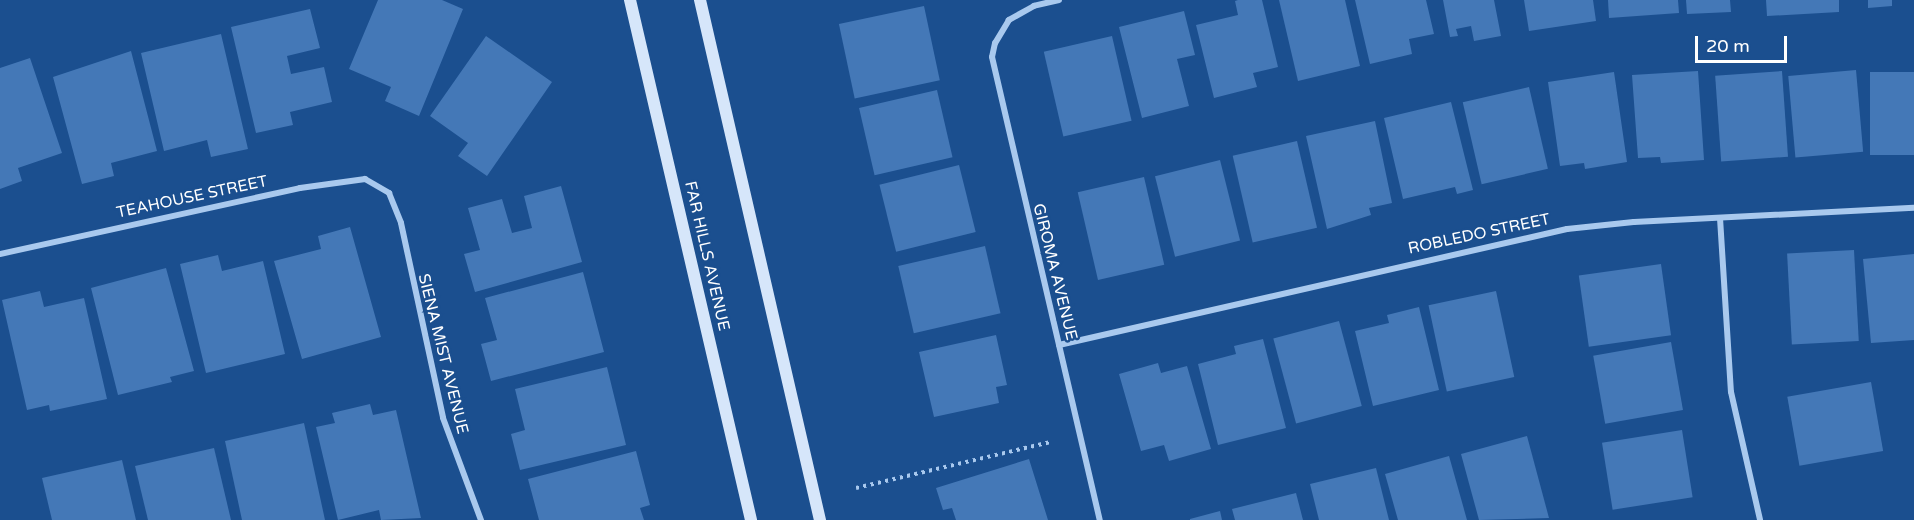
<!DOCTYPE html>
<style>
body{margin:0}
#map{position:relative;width:1914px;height:520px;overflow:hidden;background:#1b4f8f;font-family:"Varela Round",sans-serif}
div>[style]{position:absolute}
.building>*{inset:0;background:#4478b7;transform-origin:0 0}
.path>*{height:4px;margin-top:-2px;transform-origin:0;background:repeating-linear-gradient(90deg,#a9c9ee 0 3px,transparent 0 7.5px)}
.street>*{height:6px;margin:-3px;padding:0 3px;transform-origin:3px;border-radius:3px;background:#a9c9ee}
.secondary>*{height:12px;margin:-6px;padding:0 6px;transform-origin:6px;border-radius:6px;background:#d6e6fa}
span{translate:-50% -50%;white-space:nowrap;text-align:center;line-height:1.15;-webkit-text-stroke:5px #1b4f8f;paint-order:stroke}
.street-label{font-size:16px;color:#fff}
.scale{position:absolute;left:1695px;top:36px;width:92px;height:27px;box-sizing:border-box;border:3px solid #fff;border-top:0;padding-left:8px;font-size:18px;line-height:21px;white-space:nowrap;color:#fff;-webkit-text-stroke:4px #1b4f8f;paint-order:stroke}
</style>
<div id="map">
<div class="building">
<i style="clip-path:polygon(378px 0,442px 0,463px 9px,419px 116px,385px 101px,391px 87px,349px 69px)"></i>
<i style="clip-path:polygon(1238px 0,1262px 0,1278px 67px,1253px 73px,1257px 87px,1214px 98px,1196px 25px,1238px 15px,1235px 1px)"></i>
<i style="clip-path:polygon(1279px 0,1345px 0,1360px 66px,1298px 81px)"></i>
<i style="clip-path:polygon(1355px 0,1426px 0,1434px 34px,1409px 39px,1412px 54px,1370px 64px)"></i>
<i style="clip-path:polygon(1443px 0,1494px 0,1501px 36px,1474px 41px,1471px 26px,1456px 29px,1458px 36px,1450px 37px)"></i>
<i style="clip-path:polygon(1524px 0,1593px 0,1596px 21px,1529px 31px)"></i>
<i style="clip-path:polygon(1608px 0,1678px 0,1679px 13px,1609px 18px)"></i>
<i style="clip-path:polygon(1686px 0,1730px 0,1731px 12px,1687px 14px)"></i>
<i style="clip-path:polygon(1766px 0,1839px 0,1839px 12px,1767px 16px)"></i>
<i style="clip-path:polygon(1868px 0,1892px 0,1892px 6px,1868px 8px)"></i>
<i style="left:924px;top:6px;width:76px;height:87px;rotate:78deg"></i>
<i style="clip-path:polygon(310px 9px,320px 48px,287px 56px,291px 74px,324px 67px,332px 102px,290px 112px,293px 125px,256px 133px,231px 27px)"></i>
<i style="clip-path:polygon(1184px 11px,1195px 55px,1177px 59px,1189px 106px,1142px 118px,1119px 27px)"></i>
<i style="clip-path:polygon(221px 34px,248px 149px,211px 157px,207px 140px,164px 151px,141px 53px)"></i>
<i style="clip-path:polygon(486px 36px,552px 82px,487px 176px,458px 156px,468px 143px,430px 116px)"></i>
<i style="left:1112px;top:36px;width:87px;height:70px;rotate:77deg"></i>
<i style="clip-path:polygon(131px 51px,157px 151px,111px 163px,114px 176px,82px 184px,53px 77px)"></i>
<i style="clip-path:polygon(30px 58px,62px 153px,18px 168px,22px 181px,0 189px,0 68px)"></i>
<i style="left:1856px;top:70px;width:82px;height:68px;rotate:85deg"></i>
<i style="clip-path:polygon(1698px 71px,1704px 160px,1661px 163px,1660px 157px,1638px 158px,1632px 75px)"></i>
<i style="left:1782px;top:71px;width:86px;height:67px;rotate:86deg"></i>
<i style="clip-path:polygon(1614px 72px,1627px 162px,1585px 169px,1584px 163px,1560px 166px,1548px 82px)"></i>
<i style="left:1914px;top:72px;width:83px;height:44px;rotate:90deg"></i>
<i style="left:1529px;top:87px;width:84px;height:68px;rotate:77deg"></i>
<i style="left:937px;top:90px;width:69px;height:80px;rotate:77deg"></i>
<i style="clip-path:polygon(1451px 102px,1473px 190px,1457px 194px,1455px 187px,1403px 199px,1384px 118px)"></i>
<i style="clip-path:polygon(1375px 121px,1392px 203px,1369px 208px,1371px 215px,1327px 229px,1306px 136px)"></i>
<i style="left:1297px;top:141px;width:89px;height:66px;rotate:77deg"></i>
<i style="left:1220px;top:160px;width:83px;height:67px;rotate:76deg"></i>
<i style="left:959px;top:165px;width:69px;height:82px;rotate:76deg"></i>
<i style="left:1144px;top:177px;width:90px;height:68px;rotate:77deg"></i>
<i style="clip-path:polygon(561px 186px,582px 262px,475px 292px,464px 254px,480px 250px,468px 208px,502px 199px,512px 233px,532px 228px,524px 196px)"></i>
<i style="clip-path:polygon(350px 227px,381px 337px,302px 359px,274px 261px,321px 249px,318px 236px)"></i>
<i style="left:985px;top:246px;width:69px;height:89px;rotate:77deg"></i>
<i style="left:1854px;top:250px;width:91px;height:67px;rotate:87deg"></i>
<i style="clip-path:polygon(1914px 254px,1914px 340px,1871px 343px,1863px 259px)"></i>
<i style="clip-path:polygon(218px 255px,222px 271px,263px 261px,285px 354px,206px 373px,180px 264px)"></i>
<i style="left:1661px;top:264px;width:72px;height:83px;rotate:82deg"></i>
<i style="clip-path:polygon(166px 268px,194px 371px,170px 377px,172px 382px,118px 395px,91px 288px)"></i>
<i style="clip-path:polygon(583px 272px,604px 352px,491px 381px,481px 344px,497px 340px,485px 298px)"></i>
<i style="clip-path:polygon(40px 291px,44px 307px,84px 298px,107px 399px,50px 411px,49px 405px,27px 410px,2px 300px)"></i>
<i style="left:1496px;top:291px;width:88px;height:69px;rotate:78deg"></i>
<i style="clip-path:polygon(1419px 307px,1439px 390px,1373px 406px,1355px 331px,1389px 323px,1387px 315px)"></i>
<i style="left:1339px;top:321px;width:88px;height:68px;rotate:75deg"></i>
<i style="clip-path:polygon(996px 335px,1007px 385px,996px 387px,999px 403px,934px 417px,919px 352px)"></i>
<i style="clip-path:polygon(1263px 339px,1286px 428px,1218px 445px,1198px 364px,1236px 354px,1234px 346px)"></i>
<i style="left:1671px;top:342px;width:69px;height:79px;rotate:80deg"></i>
<i style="clip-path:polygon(1158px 363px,1161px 373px,1187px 366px,1211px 449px,1169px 461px,1164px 445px,1141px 451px,1119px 374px)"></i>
<i style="clip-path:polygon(607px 367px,626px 445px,520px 470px,511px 434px,525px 430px,515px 389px)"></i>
<i style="left:1871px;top:382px;width:70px;height:85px;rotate:80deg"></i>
<i style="clip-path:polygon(370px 404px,373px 415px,396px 410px,421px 518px,381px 520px,379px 510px,338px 520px,316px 427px,335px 423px,332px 413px)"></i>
<i style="clip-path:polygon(304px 423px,325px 520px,242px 520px,225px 441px)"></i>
<i style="left:1682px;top:430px;width:68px;height:81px;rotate:81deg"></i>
<i style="clip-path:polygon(1527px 436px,1549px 518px,1479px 520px,1461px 454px)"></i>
<i style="clip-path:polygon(214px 448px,231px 520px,148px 520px,135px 466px)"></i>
<i style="clip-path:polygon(636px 451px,650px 505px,640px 508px,644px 520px,539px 520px,528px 479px)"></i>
<i style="clip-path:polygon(1449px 456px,1467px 520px,1398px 520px,1385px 474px)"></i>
<i style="clip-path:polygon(1029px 459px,1048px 520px,956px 520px,952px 508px,943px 510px,936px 488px)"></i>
<i style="clip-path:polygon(122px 460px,136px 520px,52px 520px,42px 478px)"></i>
<i style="clip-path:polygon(1376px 468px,1389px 520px,1319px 520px,1310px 484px)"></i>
<i style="clip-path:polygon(1296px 493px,1303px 520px,1235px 520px,1232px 509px)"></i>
<i style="clip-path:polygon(1220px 511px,1222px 520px,1190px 520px,1190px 519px)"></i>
</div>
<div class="path">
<i style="left:856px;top:488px;width:199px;rotate:-13.3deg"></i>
</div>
<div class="street">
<i style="left:1059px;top:0;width:26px;rotate:167deg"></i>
<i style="left:1034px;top:6px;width:29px;rotate:151deg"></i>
<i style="left:1009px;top:20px;width:27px;rotate:121deg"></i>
<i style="left:995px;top:43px;width:14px;rotate:102deg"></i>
<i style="left:992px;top:57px;width:475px;rotate:76.9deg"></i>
<i style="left:1720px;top:218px;width:174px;rotate:86.4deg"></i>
<i style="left:1731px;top:392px;width:131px;rotate:77.2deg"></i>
<i style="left:0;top:254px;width:307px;rotate:-12.4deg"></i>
<i style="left:300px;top:188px;width:66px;rotate:-7.9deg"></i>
<i style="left:365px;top:179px;width:28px;rotate:30deg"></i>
<i style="left:389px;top:193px;width:32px;rotate:68deg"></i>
<i style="left:401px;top:223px;width:199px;rotate:77.8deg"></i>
<i style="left:443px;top:418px;width:109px;rotate:69.6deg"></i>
<i style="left:1059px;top:345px;width:521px;rotate:-12.86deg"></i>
<i style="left:1567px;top:229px;width:67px;rotate:-6deg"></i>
<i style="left:1634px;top:222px;width:280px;rotate:-2.9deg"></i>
</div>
<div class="secondary">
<i style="left:630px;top:0;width:534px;rotate:76.9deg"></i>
<i style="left:700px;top:0;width:534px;rotate:77.01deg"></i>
</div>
<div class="street-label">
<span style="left:192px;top:197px;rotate:-12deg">TEAHOUSE STREET</span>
<span style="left:1479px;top:234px;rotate:-12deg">ROBLEDO STREET</span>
<span style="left:707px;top:256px;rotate:77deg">FAR HILLS AVENUE</span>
<span style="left:1055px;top:272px;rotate:76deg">GIROMA AVENUE</span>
<span style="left:443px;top:354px;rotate:76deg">SIENA MIST AVENUE</span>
</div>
<div class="scale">20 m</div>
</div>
